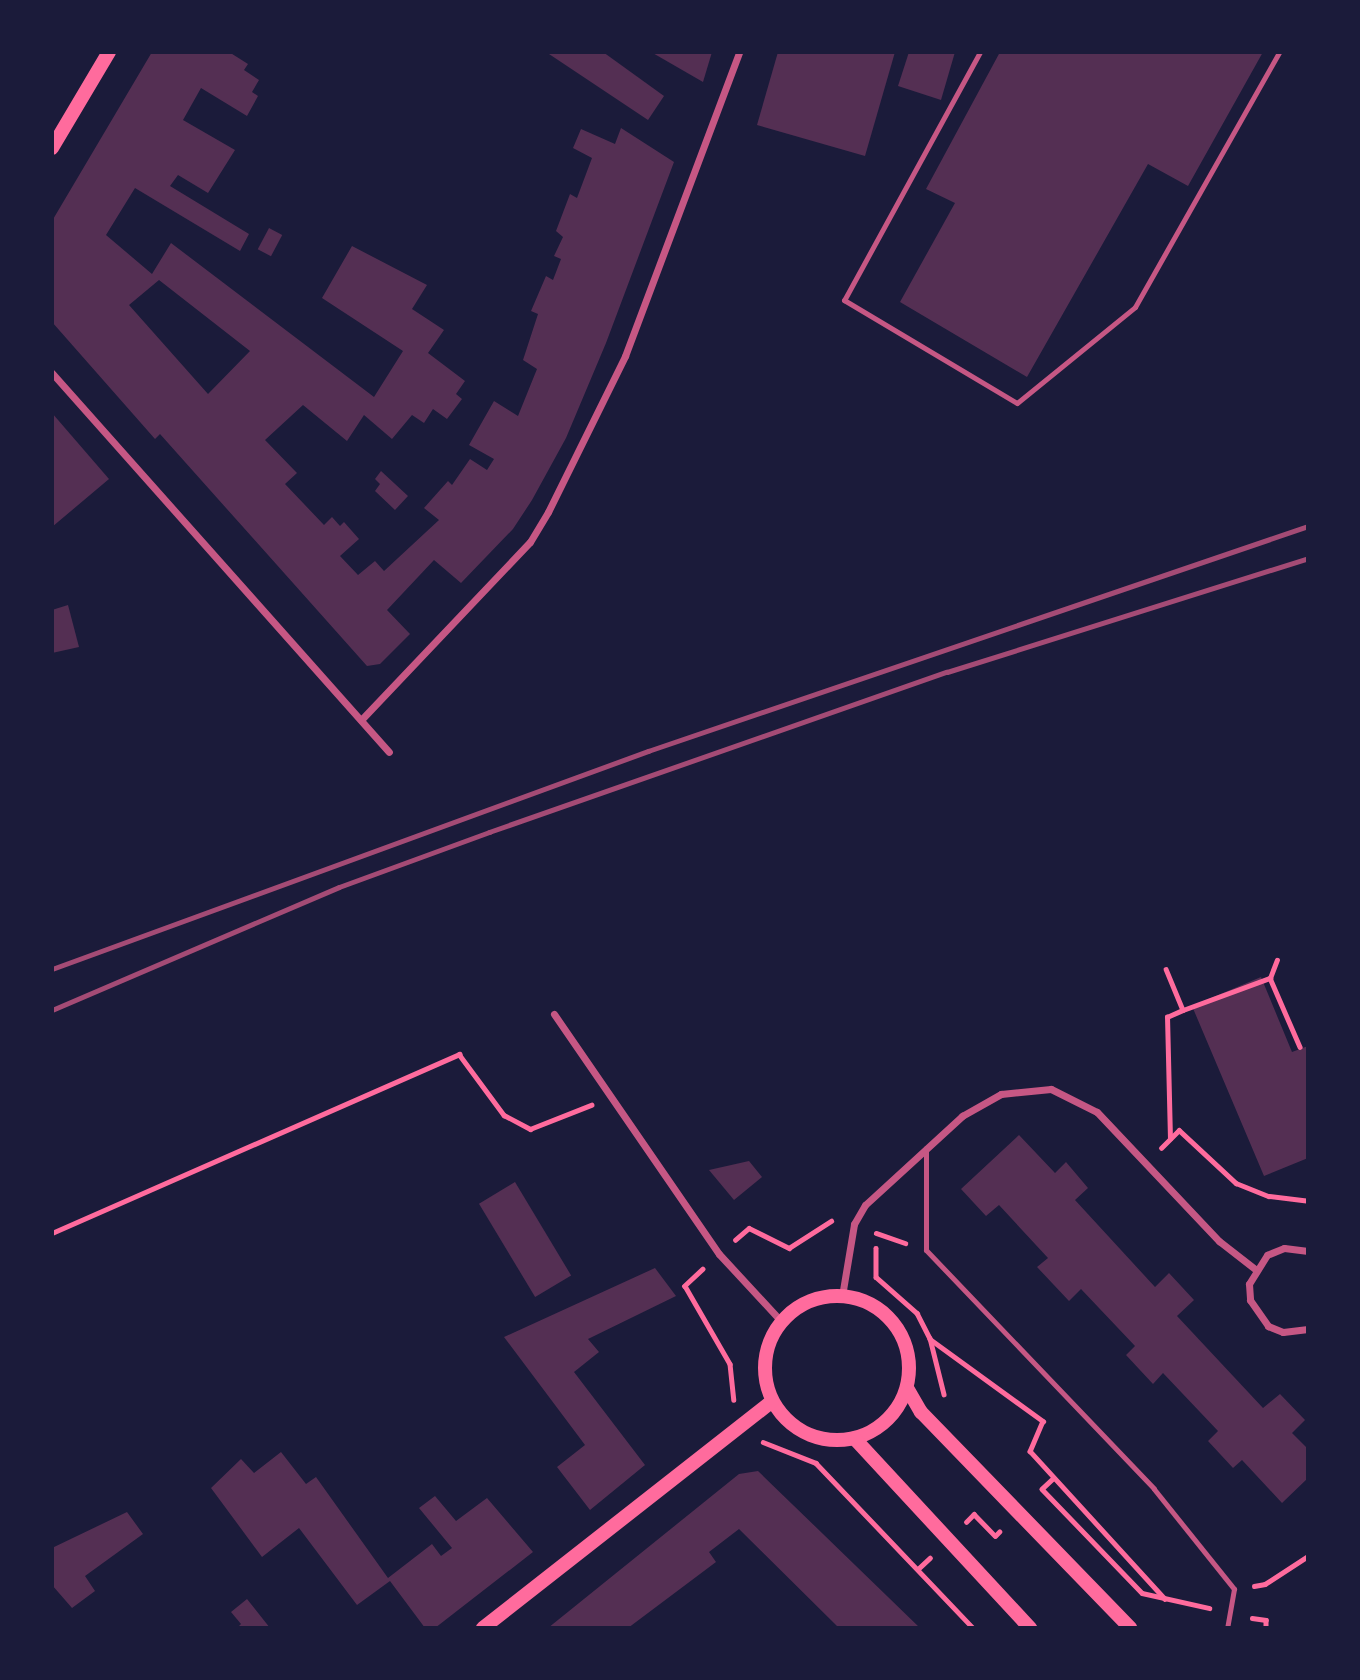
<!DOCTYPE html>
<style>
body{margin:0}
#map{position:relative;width:1360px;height:1680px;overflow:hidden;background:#1b1b3a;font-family:"Archivo Narrow",sans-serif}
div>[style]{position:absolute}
.building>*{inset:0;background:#542f53;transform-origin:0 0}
.path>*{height:4.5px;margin:-2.25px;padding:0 2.25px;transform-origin:2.25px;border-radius:2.25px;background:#ff6b9d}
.service>*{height:5px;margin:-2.5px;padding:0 2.5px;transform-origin:2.5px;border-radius:2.5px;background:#c65784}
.minor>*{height:7px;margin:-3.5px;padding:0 3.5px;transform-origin:3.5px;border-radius:3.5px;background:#c65784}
.secondary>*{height:14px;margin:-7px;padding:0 7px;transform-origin:7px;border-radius:7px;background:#ff6b9d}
.secondary>.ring{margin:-7px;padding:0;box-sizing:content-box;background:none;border:14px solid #ff6b9d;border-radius:50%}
.rail>*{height:5px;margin:-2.5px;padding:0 2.5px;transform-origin:2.5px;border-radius:2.5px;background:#a44b75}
span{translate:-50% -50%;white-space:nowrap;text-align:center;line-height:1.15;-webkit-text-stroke:7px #1b1b3a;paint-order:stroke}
.frame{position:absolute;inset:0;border:54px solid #1b1b3a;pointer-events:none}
</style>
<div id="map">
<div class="building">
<i style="clip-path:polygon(evenodd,152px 52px,229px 52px,248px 64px,244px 70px,259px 80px,252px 92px,258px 96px,247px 116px,201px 88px,183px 120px,235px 150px,208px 193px,178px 175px,170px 186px,249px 234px,240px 251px,135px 188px,106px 235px,152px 274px,171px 243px,374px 397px,403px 351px,322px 298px,352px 246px,427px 285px,412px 309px,444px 330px,428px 353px,465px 381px,456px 394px,462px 399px,447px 419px,433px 409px,424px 423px,412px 415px,392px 439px,364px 415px,347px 441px,303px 405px,265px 440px,297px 473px,285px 484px,324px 525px,332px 517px,340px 526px,344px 522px,359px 539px,340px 556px,358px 575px,375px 561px,384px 571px,439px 520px,424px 508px,448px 481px,452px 485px,470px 459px,487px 470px,494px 459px,469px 445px,494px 401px,518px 416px,537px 369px,523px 360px,538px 314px,531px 311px,546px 276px,553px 280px,561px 259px,554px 256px,563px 237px,556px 231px,570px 194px,577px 198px,592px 158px,573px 148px,581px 129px,615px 144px,621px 128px,674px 162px,606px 343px,566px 438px,532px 500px,513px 529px,461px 583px,434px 560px,387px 610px,410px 634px,380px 664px,367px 666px,160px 434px,155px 439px,52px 322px,52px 221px,152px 52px,159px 280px,250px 351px,208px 394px,129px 305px,159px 280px)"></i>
<i style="clip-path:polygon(546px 52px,603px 52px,664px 96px,648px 120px)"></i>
<i style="clip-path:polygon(651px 52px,712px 52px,703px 82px)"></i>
<i style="clip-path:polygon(778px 52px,895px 52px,865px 156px,757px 125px)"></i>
<i style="clip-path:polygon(909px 52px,955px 52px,941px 100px,898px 86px)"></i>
<i style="clip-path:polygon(1000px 52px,1263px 52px,1188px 186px,1148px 164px,1027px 377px,900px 302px,955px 203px,926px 189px)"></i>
<i style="left:269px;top:228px;width:15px;height:24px;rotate:28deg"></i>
<i style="clip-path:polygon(52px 413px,109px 479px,52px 527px)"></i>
<i style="clip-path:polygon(381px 471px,408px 496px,395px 510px,375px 491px,380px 484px,375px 479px)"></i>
<i style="clip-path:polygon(68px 605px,79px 647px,52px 653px,52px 610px)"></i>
<i style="clip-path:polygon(1261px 977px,1292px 1052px,1308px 1046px,1308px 1158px,1264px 1176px,1192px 1006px)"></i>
<i style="clip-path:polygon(1019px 1135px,1055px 1173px,1066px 1162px,1088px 1188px,1075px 1200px,1155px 1287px,1169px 1273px,1194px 1300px,1177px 1316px,1263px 1408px,1280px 1394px,1305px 1420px,1292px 1433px,1308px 1449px,1308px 1478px,1282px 1503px,1242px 1460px,1233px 1468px,1208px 1441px,1218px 1431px,1163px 1373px,1153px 1384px,1126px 1355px,1135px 1346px,1081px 1289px,1069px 1301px,1037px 1267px,1048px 1258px,999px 1205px,986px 1216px,961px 1189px)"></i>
<i style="clip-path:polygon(749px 1161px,762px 1177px,734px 1200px,709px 1170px)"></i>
<i style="left:515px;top:1182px;width:109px;height:42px;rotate:59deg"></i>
<i style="clip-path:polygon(655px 1268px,676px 1296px,588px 1339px,599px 1352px,574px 1372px,645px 1465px,590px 1510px,557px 1467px,585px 1445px,504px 1337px)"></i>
<i style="clip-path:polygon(281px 1452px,306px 1484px,316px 1477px,388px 1578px,432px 1544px,441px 1556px,452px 1548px,419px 1508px,435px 1496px,456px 1521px,487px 1498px,533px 1552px,435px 1628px,425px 1628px,390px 1581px,357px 1605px,299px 1528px,262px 1557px,211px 1488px,241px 1459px,254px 1473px)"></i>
<i style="clip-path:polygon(758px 1471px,920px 1628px,838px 1627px,739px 1529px,709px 1552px,716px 1562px,628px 1628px,548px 1628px,739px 1474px)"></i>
<i style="clip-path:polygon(127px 1512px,143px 1534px,85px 1576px,95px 1591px,72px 1608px,52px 1585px,52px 1548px)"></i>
<i style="clip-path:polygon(247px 1599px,270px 1628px,237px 1628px,241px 1624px,231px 1612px)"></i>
</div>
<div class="path">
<i style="left:1166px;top:969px;width:44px;rotate:67.5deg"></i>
<i style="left:1183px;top:1010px;width:93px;rotate:-20.2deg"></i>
<i style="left:1270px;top:978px;width:19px;rotate:-69deg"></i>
<i style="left:1270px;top:978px;width:75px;rotate:66.5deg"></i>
<i style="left:1170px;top:1139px;width:122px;rotate:-91.4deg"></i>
<i style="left:1167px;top:1017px;width:17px;rotate:-24deg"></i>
<i style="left:1161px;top:1148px;width:25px;rotate:-45deg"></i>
<i style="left:1179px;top:1130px;width:78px;rotate:42.9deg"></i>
<i style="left:1236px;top:1183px;width:35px;rotate:22deg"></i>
<i style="left:1269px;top:1196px;width:39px;rotate:7deg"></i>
<i style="left:52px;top:1233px;width:445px;rotate:-23.7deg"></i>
<i style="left:459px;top:1054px;width:76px;rotate:53.6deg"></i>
<i style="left:504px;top:1115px;width:30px;rotate:28deg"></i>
<i style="left:530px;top:1129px;width:66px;rotate:-21.5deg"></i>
<i style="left:876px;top:1233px;width:31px;rotate:19deg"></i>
<i style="left:735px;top:1240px;width:18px;rotate:-41deg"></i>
<i style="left:749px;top:1228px;width:45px;rotate:26.6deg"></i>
<i style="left:789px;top:1248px;width:50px;rotate:-32.7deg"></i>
<i style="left:876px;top:1248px;width:29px;rotate:90deg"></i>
<i style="left:876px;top:1277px;width:55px;rotate:41.3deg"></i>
<i style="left:917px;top:1313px;width:28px;rotate:63deg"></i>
<i style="left:930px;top:1338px;width:58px;rotate:76deg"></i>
<i style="left:703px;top:1269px;width:25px;rotate:137deg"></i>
<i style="left:685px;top:1286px;width:90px;rotate:60deg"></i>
<i style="left:730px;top:1364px;width:36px;rotate:84deg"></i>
<i style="left:930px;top:1339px;width:140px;rotate:36deg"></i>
<i style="left:1043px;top:1421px;width:33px;rotate:113deg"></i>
<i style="left:1030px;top:1451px;width:200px;rotate:47.6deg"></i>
<i style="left:763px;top:1442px;width:57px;rotate:21.6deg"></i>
<i style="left:816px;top:1463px;width:228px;rotate:46.4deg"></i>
<i style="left:1054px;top:1478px;width:16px;rotate:137deg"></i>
<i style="left:1042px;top:1489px;width:144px;rotate:46.1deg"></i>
<i style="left:1142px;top:1593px;width:69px;rotate:12.6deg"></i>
<i style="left:966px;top:1522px;width:11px;rotate:-45deg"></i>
<i style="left:974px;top:1514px;width:30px;rotate:46deg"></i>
<i style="left:995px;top:1536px;width:6px;rotate:-45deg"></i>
<i style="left:918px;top:1569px;width:16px;rotate:-43deg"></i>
<i style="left:1254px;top:1586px;width:11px;rotate:-10deg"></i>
<i style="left:1265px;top:1584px;width:51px;rotate:-33.1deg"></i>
<i style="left:1252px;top:1618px;width:14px;rotate:8deg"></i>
<i style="left:1266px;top:1620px;width:8px;rotate:90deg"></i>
</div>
<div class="service">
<i style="left:980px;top:52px;width:283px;rotate:118.7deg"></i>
<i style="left:844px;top:300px;width:201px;rotate:30.8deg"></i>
<i style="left:1017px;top:403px;width:152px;rotate:-39.1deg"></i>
<i style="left:1135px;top:307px;width:293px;rotate:-60.5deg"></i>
<i style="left:926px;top:1148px;width:102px;rotate:90deg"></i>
<i style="left:926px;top:1250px;width:330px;rotate:46.3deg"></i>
<i style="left:1154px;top:1489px;width:128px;rotate:51.3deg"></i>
<i style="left:1234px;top:1589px;width:40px;rotate:100deg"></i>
</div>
<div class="minor">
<i style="left:52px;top:373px;width:507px;rotate:48.36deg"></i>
<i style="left:361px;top:720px;width:245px;rotate:-46.5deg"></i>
<i style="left:530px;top:542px;width:35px;rotate:-59deg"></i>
<i style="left:548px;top:512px;width:174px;rotate:-63.7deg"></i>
<i style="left:625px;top:356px;width:325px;rotate:-69.4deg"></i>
<i style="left:554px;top:1014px;width:291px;rotate:55.5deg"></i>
<i style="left:719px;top:1254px;width:91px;rotate:47.2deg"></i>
<i style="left:1308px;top:1251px;width:24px;rotate:-173deg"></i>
<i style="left:1284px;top:1248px;width:18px;rotate:158deg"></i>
<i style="left:1267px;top:1255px;width:34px;rotate:122deg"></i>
<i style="left:1249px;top:1284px;width:16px;rotate:86deg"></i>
<i style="left:1250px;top:1300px;width:32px;rotate:55deg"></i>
<i style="left:1268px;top:1326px;width:16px;rotate:22deg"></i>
<i style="left:1283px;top:1332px;width:25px;rotate:-7deg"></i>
<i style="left:842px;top:1296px;width:73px;rotate:-80.5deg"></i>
<i style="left:854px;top:1224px;width:22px;rotate:-60deg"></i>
<i style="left:865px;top:1205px;width:132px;rotate:-42.5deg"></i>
<i style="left:962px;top:1116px;width:45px;rotate:-29.4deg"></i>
<i style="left:1001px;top:1094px;width:50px;rotate:-5.7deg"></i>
<i style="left:1051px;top:1089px;width:51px;rotate:26.6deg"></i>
<i style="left:1097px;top:1112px;width:178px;rotate:46.6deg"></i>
<i style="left:1219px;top:1241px;width:46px;rotate:37.9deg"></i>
</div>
<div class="secondary">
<i style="left:52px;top:148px;width:112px;rotate:-59.3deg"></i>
<i class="ring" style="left:765px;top:1296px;width:130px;height:130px"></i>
<i style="left:907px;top:1388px;width:28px;rotate:60deg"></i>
<i style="left:921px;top:1412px;width:301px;rotate:45.9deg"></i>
<i style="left:855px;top:1439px;width:258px;rotate:47.2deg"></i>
<i style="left:483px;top:1628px;width:367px;rotate:-38.1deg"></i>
</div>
<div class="rail">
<i style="left:52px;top:969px;width:635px;rotate:-20.09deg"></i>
<i style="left:648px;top:751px;width:697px;rotate:-18.82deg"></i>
<i style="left:52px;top:1010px;width:312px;rotate:-23.2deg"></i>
<i style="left:339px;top:887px;width:160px;rotate:-20.1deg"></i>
<i style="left:489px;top:832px;width:485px;rotate:-19.3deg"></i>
<i style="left:947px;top:672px;width:379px;rotate:-17.5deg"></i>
</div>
<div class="frame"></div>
</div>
